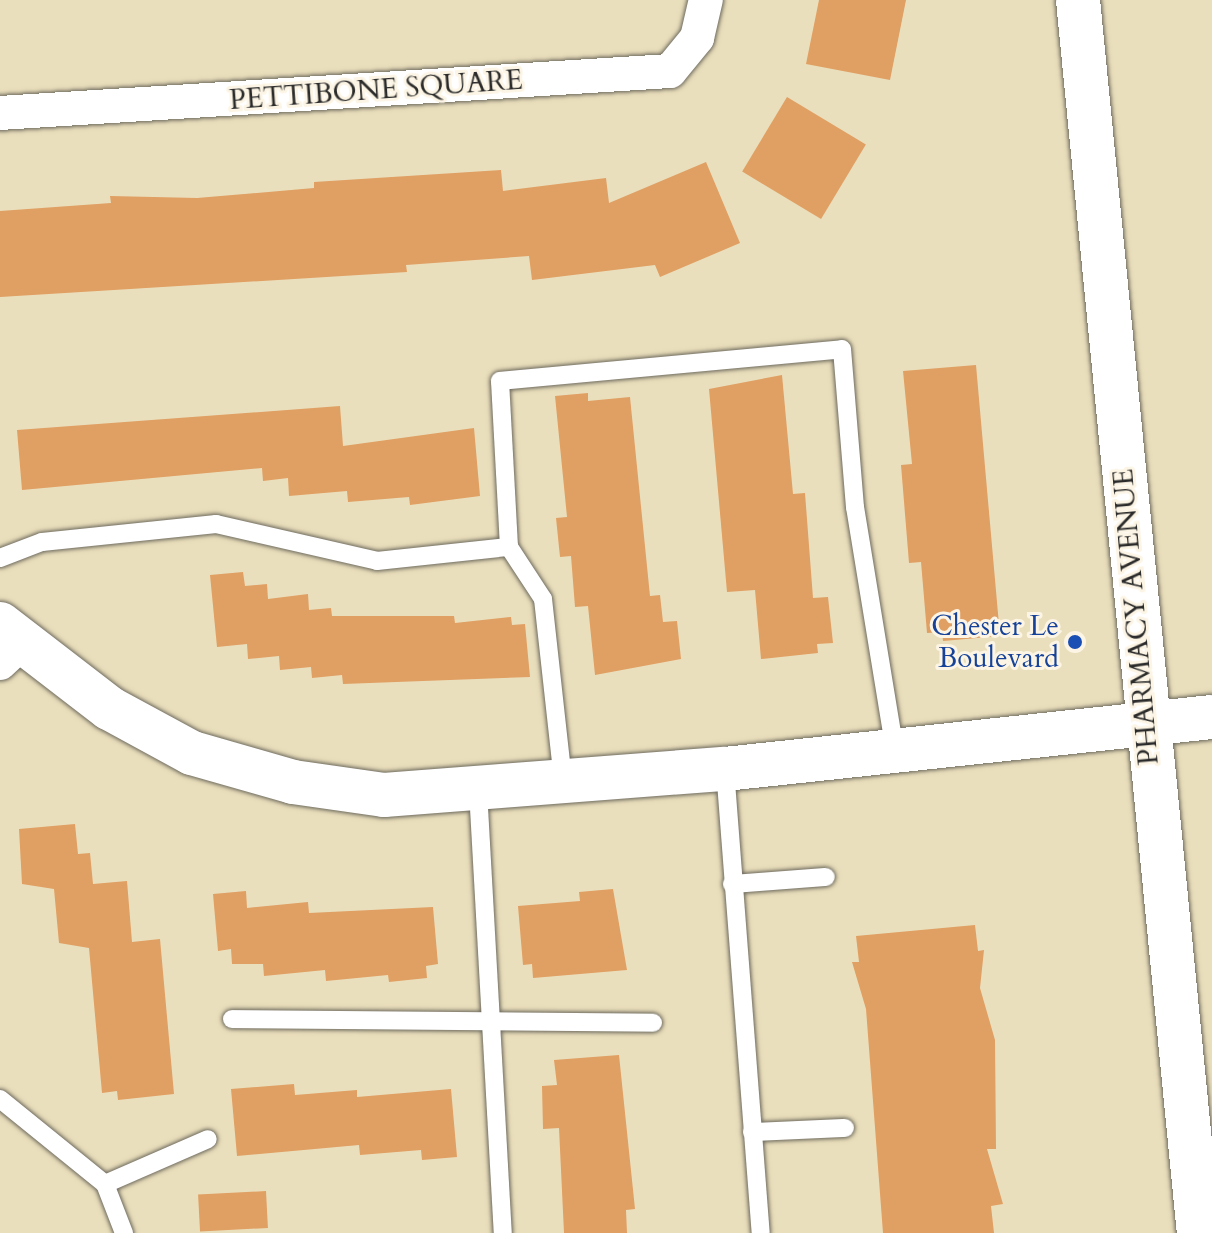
<!DOCTYPE html>
<style>
body{margin:0}
#map{position:relative;width:1212px;height:1233px;overflow:hidden;background:#eadfbc;font-family:Cardo,serif}
div>[style]{position:absolute}
.building>*{inset:0;background:#e09f63;transform-origin:0 0}
.roads{filter:drop-shadow(0 0 2px #6e6a5e) drop-shadow(0 0 2px #6e6a5e)}
.lane>*{height:18px;margin:-9px;padding:0 9px;transform-origin:9px;border-radius:9px;background:#fff}
.street>*{height:34px;margin:-17px;padding:0 17px;transform-origin:17px;border-radius:17px;background:#fff}
.secondary>*{height:44px;margin:-22px;padding:0 22px;transform-origin:22px;border-radius:22px;background:#fff}
.dots>*{width:22px;height:22px;translate:-50% -50%;box-sizing:border-box;border:4px solid #fcf5e5;border-radius:50%}
span{translate:-50% -50%;white-space:nowrap;text-align:center;line-height:1.15;-webkit-text-stroke:6px #fcf5e5;paint-order:stroke}
.street-label{font-size:28px;color:#2b2b2b}
.transit-label{font-size:28px;color:#164399}
.right{translate:-100% -50%;text-align:right}
</style>
<div id="map">
<div class="building">
<i style="clip-path:polygon(819px 0,906px 0,890px 80px,806px 64px)"></i>
<i style="left:787px;top:97px;width:92px;height:87px;rotate:31deg"></i>
<i style="clip-path:polygon(706px 162px,740px 243px,660px 277px,655px 265px,532px 280px,529px 256px,406px 265px,407px 272px,0 297px,0 211px,111px 203px,110px 196px,197px 198px,314px 188px,314px 182px,501px 170px,503px 191px,606px 178px,609px 203px)"></i>
<i style="clip-path:polygon(976px 365px,1000px 636px,943px 641px,942px 632px,927px 633px,921px 562px,909px 563px,901px 465px,912px 464px,903px 371px)"></i>
<i style="clip-path:polygon(782px 375px,793px 494px,805px 493px,813px 598px,828px 597px,833px 643px,817px 644px,818px 653px,761px 659px,755px 590px,727px 592px,709px 389px)"></i>
<i style="clip-path:polygon(588px 393px,588px 401px,630px 397px,650px 596px,660px 595px,663px 622px,677px 621px,681px 659px,595px 675px,588px 606px,575px 607px,571px 556px,560px 557px,556px 518px,567px 517px,555px 396px)"></i>
<i style="clip-path:polygon(340px 406px,343px 446px,474px 428px,480px 496px,410px 505px,409px 497px,348px 502px,347px 491px,289px 496px,288px 478px,263px 481px,262px 468px,22px 490px,17px 430px)"></i>
<i style="clip-path:polygon(243px 572px,245px 586px,267px 584px,268px 599px,308px 594px,309px 610px,331px 608px,332px 616px,454px 616px,455px 623px,511px 617px,512px 625px,525px 624px,530px 677px,343px 684px,342px 675px,312px 678px,311px 667px,280px 670px,279px 656px,248px 659px,247px 644px,217px 647px,210px 575px)"></i>
<i style="clip-path:polygon(75px 824px,78px 854px,90px 853px,93px 884px,127px 881px,132px 942px,160px 939px,174px 1094px,118px 1100px,117px 1091px,102px 1093px,89px 948px,59px 943px,54px 889px,22px 884px,19px 829px)"></i>
<i style="clip-path:polygon(613px 889px,627px 970px,533px 978px,532px 964px,523px 965px,518px 906px,580px 901px,579px 892px)"></i>
<i style="clip-path:polygon(246px 891px,247px 908px,308px 902px,309px 913px,433px 907px,438px 964px,426px 966px,427px 978px,389px 982px,388px 975px,326px 981px,325px 970px,264px 976px,263px 964px,232px 964px,231px 949px,218px 951px,213px 894px)"></i>
<i style="clip-path:polygon(975px 925px,978px 951px,984px 950px,980px 988px,995px 1040px,996px 1149px,987px 1149px,1003px 1204px,991px 1206px,994px 1233px,883px 1233px,866px 1009px,852px 962px,859px 962px,856px 936px)"></i>
<i style="clip-path:polygon(619px 1055px,635px 1209px,626px 1210px,627px 1233px,564px 1233px,559px 1128px,543px 1129px,542px 1086px,557px 1085px,554px 1060px)"></i>
<i style="clip-path:polygon(294px 1084px,295px 1095px,357px 1090px,357px 1097px,451px 1089px,457px 1157px,422px 1160px,421px 1150px,360px 1155px,359px 1145px,237px 1156px,231px 1089px)"></i>
<i style="left:266px;top:1191px;width:37px;height:68px;rotate:87deg"></i>
</div>
<div class="roads">
<div class="lane">
<i style="left:509px;top:547px;width:62px;rotate:56.8deg"></i>
<i style="left:543px;top:599px;width:183px;rotate:83.7deg"></i>
<i style="left:0;top:558px;width:45px;rotate:-20.9deg"></i>
<i style="left:42px;top:542px;width:175px;rotate:-5.9deg"></i>
<i style="left:216px;top:524px;width:165px;rotate:12.9deg"></i>
<i style="left:377px;top:561px;width:133px;rotate:-6.1deg"></i>
<i style="left:509px;top:547px;width:166px;rotate:-93.1deg"></i>
<i style="left:500px;top:381px;width:343px;rotate:-5.3deg"></i>
<i style="left:842px;top:349px;width:159px;rotate:85.3deg"></i>
<i style="left:855px;top:507px;width:246px;rotate:80.7deg"></i>
<i style="left:725px;top:769px;width:465px;rotate:85.6deg"></i>
<i style="left:478px;top:790px;width:444px;rotate:86.8deg"></i>
<i style="left:732px;top:884px;width:94px;rotate:-4.3deg"></i>
<i style="left:232px;top:1019px;width:421px;rotate:0.5deg"></i>
<i style="left:0;top:1099px;width:135px;rotate:39deg"></i>
<i style="left:105px;top:1184px;width:112px;rotate:-23.6deg"></i>
<i style="left:752px;top:1132px;width:93px;rotate:-2.5deg"></i>
<i style="left:105px;top:1184px;width:53px;rotate:68.8deg"></i>
</div>
<div class="street">
<i style="left:0;top:113px;width:671px;rotate:-3.59deg"></i>
<i style="left:670px;top:71px;width:43px;rotate:-50.7deg"></i>
<i style="left:697px;top:38px;width:39px;rotate:-77deg"></i>
<i style="left:0;top:663px;width:26px;rotate:-43deg"></i>
</div>
<div class="secondary">
<i style="left:1078px;top:0;width:1239px;rotate:84.4deg"></i>
<i style="left:0;top:624px;width:138px;rotate:37.6deg"></i>
<i style="left:109px;top:708px;width:94px;rotate:28.5deg"></i>
<i style="left:192px;top:753px;width:105px;rotate:16deg"></i>
<i style="left:293px;top:782px;width:92px;rotate:8.1deg"></i>
<i style="left:384px;top:795px;width:342px;rotate:-4.4deg"></i>
<i style="left:725px;top:769px;width:490px;rotate:-6.1deg"></i>
</div>
</div>
<div class="dots">
<i style="left:1075px;top:642px;background:#1a4fb4"></i>
</div>
<div class="street-label">
<span style="left:376px;top:90px;rotate:-4deg">PETTIBONE SQUARE</span>
<span style="left:1136px;top:617px;rotate:-95deg">PHARMACY AVENUE</span>
</div>
<div class="transit-label">
<span class="right" style="left:1059px;top:642px">Chester Le<br>Boulevard</span>
</div>
</div>
